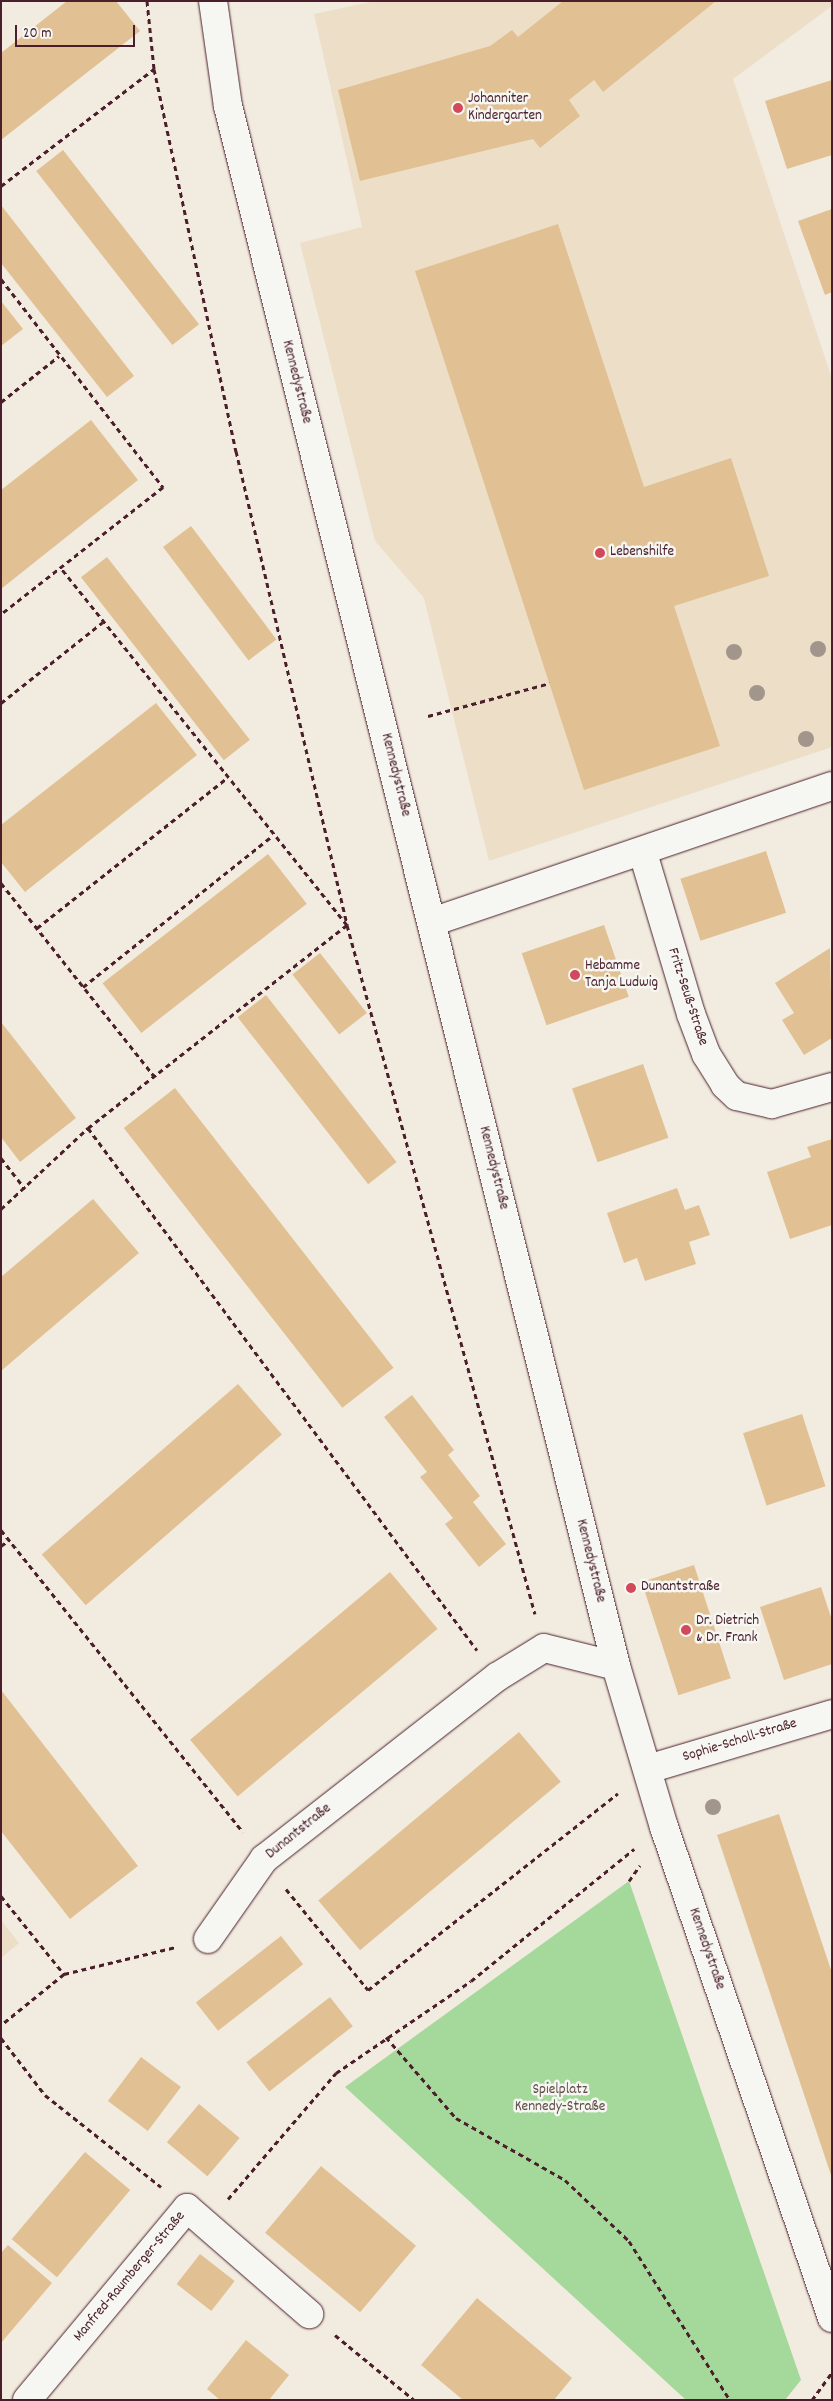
<!DOCTYPE html>
<meta charset="utf-8">
<style>
body{margin:0}
#map{position:relative;width:833px;height:2401px;overflow:hidden;background:#f2ebdf;font-family:Dekko,sans-serif}
div>[style]{position:absolute}
.built>*{inset:0;background:#eddec8}
.green>*{inset:0;background:#a5d99b}
.building>*{inset:0;background:#e1c193;transform-origin:0 0}
.path>*{height:3px;margin-top:-1.5px;transform-origin:0;background:repeating-linear-gradient(90deg,#4a1f2b 0 5px,transparent 0 9px)}
.roads{filter:drop-shadow(0 0 1px #4a1f2b) drop-shadow(0 0 1px #4a1f2b)}
.minor>*{height:28px;margin:-14px;padding:0 14px;transform-origin:14px;border-radius:14px;background:#f6f6f2}
.trees>*{width:16px;height:16px;margin:-8px;border-radius:50%;background:#a2958b}
.dots>*{width:14px;height:14px;translate:-50% -50%;box-sizing:border-box;border:2px solid #f6f6f2;border-radius:50%}
span{translate:-50% -50%;white-space:nowrap;text-align:center;line-height:1.15;-webkit-text-stroke:5px #f6f6f2;paint-order:stroke}
.poi-label{font-size:15px;color:#4a1f2b}
.left{translate:0 -50%;text-align:left}
.street-label{font-size:15px;color:#4a1f2b}
.park-label{font-size:15px;color:#614e47}
.frame{position:absolute;inset:0;border:2px solid #4a1f2b;pointer-events:none}
.scale{position:absolute;left:15px;top:25px;width:120px;height:22px;box-sizing:border-box;border:2px solid #4a1f2b;border-top:0;padding-left:6px;font-size:15px;line-height:18px;white-space:nowrap;color:#4a1f2b;-webkit-text-stroke:4px #f6f6f2;paint-order:stroke}
</style>
<div id="map">
<div class="built">
<i style="clip-path:polygon(375px 1px,832px 1px,832px 6px,733px 79px,832px 379px,832px 747px,489px 861px,424px 598px,375px 541px,300px 243px,362px 227px,314px 14px)"></i>
<i style="clip-path:polygon(1px 1920px,19px 1943px,1px 1958px)"></i>
</div>
<div class="green">
<i style="clip-path:polygon(629px 1881px,801px 2380px,785px 2400px,686px 2400px,345px 2087px)"></i>
</div>
<div class="building">
<i style="clip-path:polygon(67px 1px,116px 1px,140px 31px,1px 140px,1px 53px)"></i>
<i style="clip-path:polygon(563px 1px,716px 1px,603px 92px,594px 80px,569px 100px,580px 116px,540px 148px,533px 139px,360px 181px,338px 90px,490px 46px,512px 30px,518px 37px)"></i>
<i style="clip-path:polygon(832px 80px,832px 155px,787px 169px,765px 101px)"></i>
<i style="left:63px;top:150px;width:221px;height:34px;rotate:52deg"></i>
<i style="clip-path:polygon(1px 205px,134px 376px,107px 397px,1px 263px)"></i>
<i style="clip-path:polygon(832px 209px,832px 292px,825px 295px,798px 221px)"></i>
<i style="clip-path:polygon(558px 224px,644px 487px,731px 458px,769px 576px,674px 606px,720px 746px,584px 790px,415px 271px)"></i>
<i style="clip-path:polygon(1px 301px,23px 329px,1px 346px)"></i>
<i style="clip-path:polygon(91px 420px,138px 480px,1px 589px,1px 490px)"></i>
<i style="left:191px;top:526px;width:142px;height:35px;rotate:53deg"></i>
<i style="left:107px;top:557px;width:232px;height:33px;rotate:52deg"></i>
<i style="clip-path:polygon(156px 703px,197px 755px,25px 892px,1px 862px,1px 825px)"></i>
<i style="left:766px;top:851px;width:65px;height:90px;rotate:72deg"></i>
<i style="left:268px;top:854px;width:63px;height:210px;rotate:52deg"></i>
<i style="left:604px;top:925px;width:76px;height:87px;rotate:71deg"></i>
<i style="clip-path:polygon(830px 948px,832px 1038px,804px 1055px,782px 1020px,794px 1013px,775px 983px)"></i>
<i style="left:320px;top:953px;width:76px;height:35px;rotate:52deg"></i>
<i style="left:266px;top:995px;width:212px;height:36px;rotate:52deg"></i>
<i style="clip-path:polygon(1px 1022px,76px 1118px,20px 1162px,1px 1137px)"></i>
<i style="left:643px;top:1064px;width:78px;height:75px;rotate:71deg"></i>
<i style="left:175px;top:1088px;width:355px;height:65px;rotate:52deg"></i>
<i style="clip-path:polygon(832px 1139px,832px 1225px,790px 1239px,767px 1172px,811px 1157px,807px 1147px)"></i>
<i style="clip-path:polygon(677px 1188px,685px 1210px,699px 1205px,710px 1235px,689px 1242px,696px 1264px,645px 1281px,637px 1258px,624px 1263px,607px 1213px)"></i>
<i style="clip-path:polygon(93px 1199px,139px 1253px,1px 1371px,1px 1277px)"></i>
<i style="left:238px;top:1384px;width:67px;height:260px;rotate:49deg"></i>
<i style="clip-path:polygon(412px 1395px,454px 1450px,448px 1455px,480px 1496px,473px 1502px,506px 1544px,479px 1567px,445px 1524px,453px 1518px,420px 1477px,427px 1472px,384px 1417px)"></i>
<i style="left:802px;top:1414px;width:76px;height:62px;rotate:72deg"></i>
<i style="left:694px;top:1565px;width:119px;height:55px;rotate:72deg"></i>
<i style="left:390px;top:1572px;width:74px;height:261px;rotate:50deg"></i>
<i style="clip-path:polygon(821px 1587px,832px 1620px,832px 1664px,784px 1680px,760px 1607px)"></i>
<i style="clip-path:polygon(1px 1690px,138px 1866px,70px 1919px,1px 1831px)"></i>
<i style="left:519px;top:1732px;width:65px;height:262px;rotate:50deg"></i>
<i style="clip-path:polygon(779px 1814px,832px 1973px,831px 2175px,717px 1835px)"></i>
<i style="left:281px;top:1936px;width:36px;height:108px;rotate:52deg"></i>
<i style="left:330px;top:1997px;width:37px;height:106px;rotate:52deg"></i>
<i style="left:141px;top:2057px;width:50px;height:55px;rotate:37deg"></i>
<i style="left:199px;top:2104px;width:53px;height:50px;rotate:40deg"></i>
<i style="left:85px;top:2152px;width:59px;height:114px;rotate:40deg"></i>
<i style="left:321px;top:2166px;width:124px;height:87px;rotate:40deg"></i>
<i style="clip-path:polygon(8px 2245px,52px 2283px,1px 2343px,1px 2253px)"></i>
<i style="left:200px;top:2254px;width:44px;height:38px;rotate:38deg"></i>
<i style="clip-path:polygon(477px 2298px,572px 2378px,554px 2400px,463px 2400px,421px 2365px)"></i>
<i style="clip-path:polygon(246px 2340px,289px 2375px,269px 2400px,220px 2400px,207px 2389px)"></i>
</div>
<div class="path">
<i style="left:147px;top:1px;width:68px;rotate:84.1deg"></i>
<i style="left:154px;top:69px;width:391px;rotate:77.9deg"></i>
<i style="left:236px;top:451px;width:487px;rotate:76.8deg"></i>
<i style="left:347px;top:925px;width:714px;rotate:74.74deg"></i>
<i style="left:1px;top:186px;width:193px;rotate:-37.4deg"></i>
<i style="left:1px;top:279px;width:264px;rotate:52.1deg"></i>
<i style="left:163px;top:487px;width:206px;rotate:141.9deg"></i>
<i style="left:1px;top:402px;width:74px;rotate:-38.4deg"></i>
<i style="left:1px;top:703px;width:130px;rotate:-38.5deg"></i>
<i style="left:428px;top:716px;width:126px;rotate:-15.1deg"></i>
<i style="left:1px;top:883px;width:246px;rotate:51.6deg"></i>
<i style="left:37px;top:928px;width:242px;rotate:-38.3deg"></i>
<i style="left:83px;top:987px;width:242px;rotate:-38.6deg"></i>
<i style="left:88px;top:1128px;width:651px;rotate:53.31deg"></i>
<i style="left:1px;top:1158px;width:39px;rotate:52deg"></i>
<i style="left:1px;top:1209px;width:119px;rotate:-43deg"></i>
<i style="left:88px;top:1128px;width:329px;rotate:-38.1deg"></i>
<i style="left:347px;top:925px;width:457px;rotate:-128.7deg"></i>
<i style="left:1px;top:1530px;width:387px;rotate:51.3deg"></i>
<i style="left:1px;top:1546px;width:10px;rotate:-37deg"></i>
<i style="left:629px;top:1881px;width:19px;rotate:-55deg"></i>
<i style="left:286px;top:1889px;width:130px;rotate:50.9deg"></i>
<i style="left:368px;top:1990px;width:318px;rotate:-38.2deg"></i>
<i style="left:1px;top:1896px;width:100px;rotate:51.1deg"></i>
<i style="left:64px;top:1974px;width:81px;rotate:141deg"></i>
<i style="left:64px;top:1974px;width:115px;rotate:-13.6deg"></i>
<i style="left:386px;top:2037px;width:107px;rotate:49.2deg"></i>
<i style="left:456px;top:2118px;width:125px;rotate:29.6deg"></i>
<i style="left:565px;top:2180px;width:88px;rotate:43.6deg"></i>
<i style="left:629px;top:2241px;width:188px;rotate:57.6deg"></i>
<i style="left:1px;top:2038px;width:72px;rotate:52.3deg"></i>
<i style="left:45px;top:2095px;width:148px;rotate:38.4deg"></i>
<i style="left:228px;top:2199px;width:166px;rotate:-49.4deg"></i>
<i style="left:336px;top:2073px;width:163px;rotate:-34.3deg"></i>
<i style="left:471px;top:1981px;width:210px;rotate:-39deg"></i>
<i style="left:335px;top:2335px;width:102px;rotate:39.4deg"></i>
<i style="left:812px;top:2400px;width:34px;rotate:-54deg"></i>
</div>
<div class="roads">
<div class="minor">
<i style="left:213px;top:1px;width:106px;rotate:81.9deg"></i>
<i style="left:228px;top:106px;width:1608px;rotate:76.03deg"></i>
<i style="left:616px;top:1666px;width:168px;rotate:73.4deg"></i>
<i style="left:664px;top:1827px;width:519px;rotate:71.11deg"></i>
<i style="left:643px;top:853px;width:168px;rotate:73.4deg"></i>
<i style="left:691px;top:1014px;width:43px;rotate:69.4deg"></i>
<i style="left:706px;top:1054px;width:36px;rotate:58deg"></i>
<i style="left:725px;top:1085px;width:16px;rotate:43deg"></i>
<i style="left:737px;top:1096px;width:36px;rotate:13deg"></i>
<i style="left:772px;top:1104px;width:62px;rotate:-15.8deg"></i>
<i style="left:432px;top:922px;width:422px;rotate:-18.8deg"></i>
<i style="left:648px;top:1769px;width:192px;rotate:-16.6deg"></i>
<i style="left:208px;top:1939px;width:98px;rotate:-55deg"></i>
<i style="left:264px;top:1859px;width:296px;rotate:-38deg"></i>
<i style="left:497px;top:1677px;width:55px;rotate:-31.7deg"></i>
<i style="left:544px;top:1648px;width:74px;rotate:14deg"></i>
<i style="left:27px;top:2400px;width:250px;rotate:-50.2deg"></i>
<i style="left:187px;top:2208px;width:162px;rotate:41deg"></i>
</div>
</div>
<div class="trees">
<i style="left:818px;top:649px"></i>
<i style="left:734px;top:652px"></i>
<i style="left:757px;top:693px"></i>
<i style="left:806px;top:739px"></i>
<i style="left:713px;top:1807px"></i>
</div>
<div class="dots">
<i style="left:458px;top:108px;background:#d1495b"></i>
<i style="left:600px;top:553px;background:#d1495b"></i>
<i style="left:575px;top:975px;background:#d1495b"></i>
<i style="left:631px;top:1588px;background:#d1495b"></i>
<i style="left:686px;top:1630px;background:#d1495b"></i>
</div>
<div class="poi-label">
<span class="left" style="left:468px;top:108px">Johanniter<br>Kindergarten</span>
<span class="left" style="left:610px;top:553px">Lebenshilfe</span>
<span class="left" style="left:585px;top:975px">Hebamme<br>Tanja Ludwig</span>
<span class="left" style="left:641px;top:1588px">Dunantstraße</span>
<span class="left" style="left:696px;top:1630px">Dr. Dietrich<br>&amp; Dr. Frank</span>
</div>
<div class="street-label">
<span style="left:296px;top:382px;rotate:76deg">Kennedystraße</span>
<span style="left:395px;top:775px;rotate:76deg">Kennedystraße</span>
<span style="left:687px;top:997px;rotate:72deg">Fritz-Seuß-Straße</span>
<span style="left:493px;top:1168px;rotate:76deg">Kennedystraße</span>
<span style="left:590px;top:1561px;rotate:76deg">Kennedystraße</span>
<span style="left:740px;top:1741px;rotate:-17deg">Sophie-Scholl-Straße</span>
<span style="left:299px;top:1832px;rotate:-39deg">Dunantstraße</span>
<span style="left:706px;top:1949px;rotate:71deg">Kennedystraße</span>
<span style="left:130px;top:2277px;rotate:-50deg">Manfred-Raumberger-Straße</span>
</div>
<div class="park-label">
<span style="left:560px;top:2099px">Spielplatz<br>Kennedy-Straße</span>
</div>
<div class="frame"></div>
<div class="scale">20 m</div>
</div>
